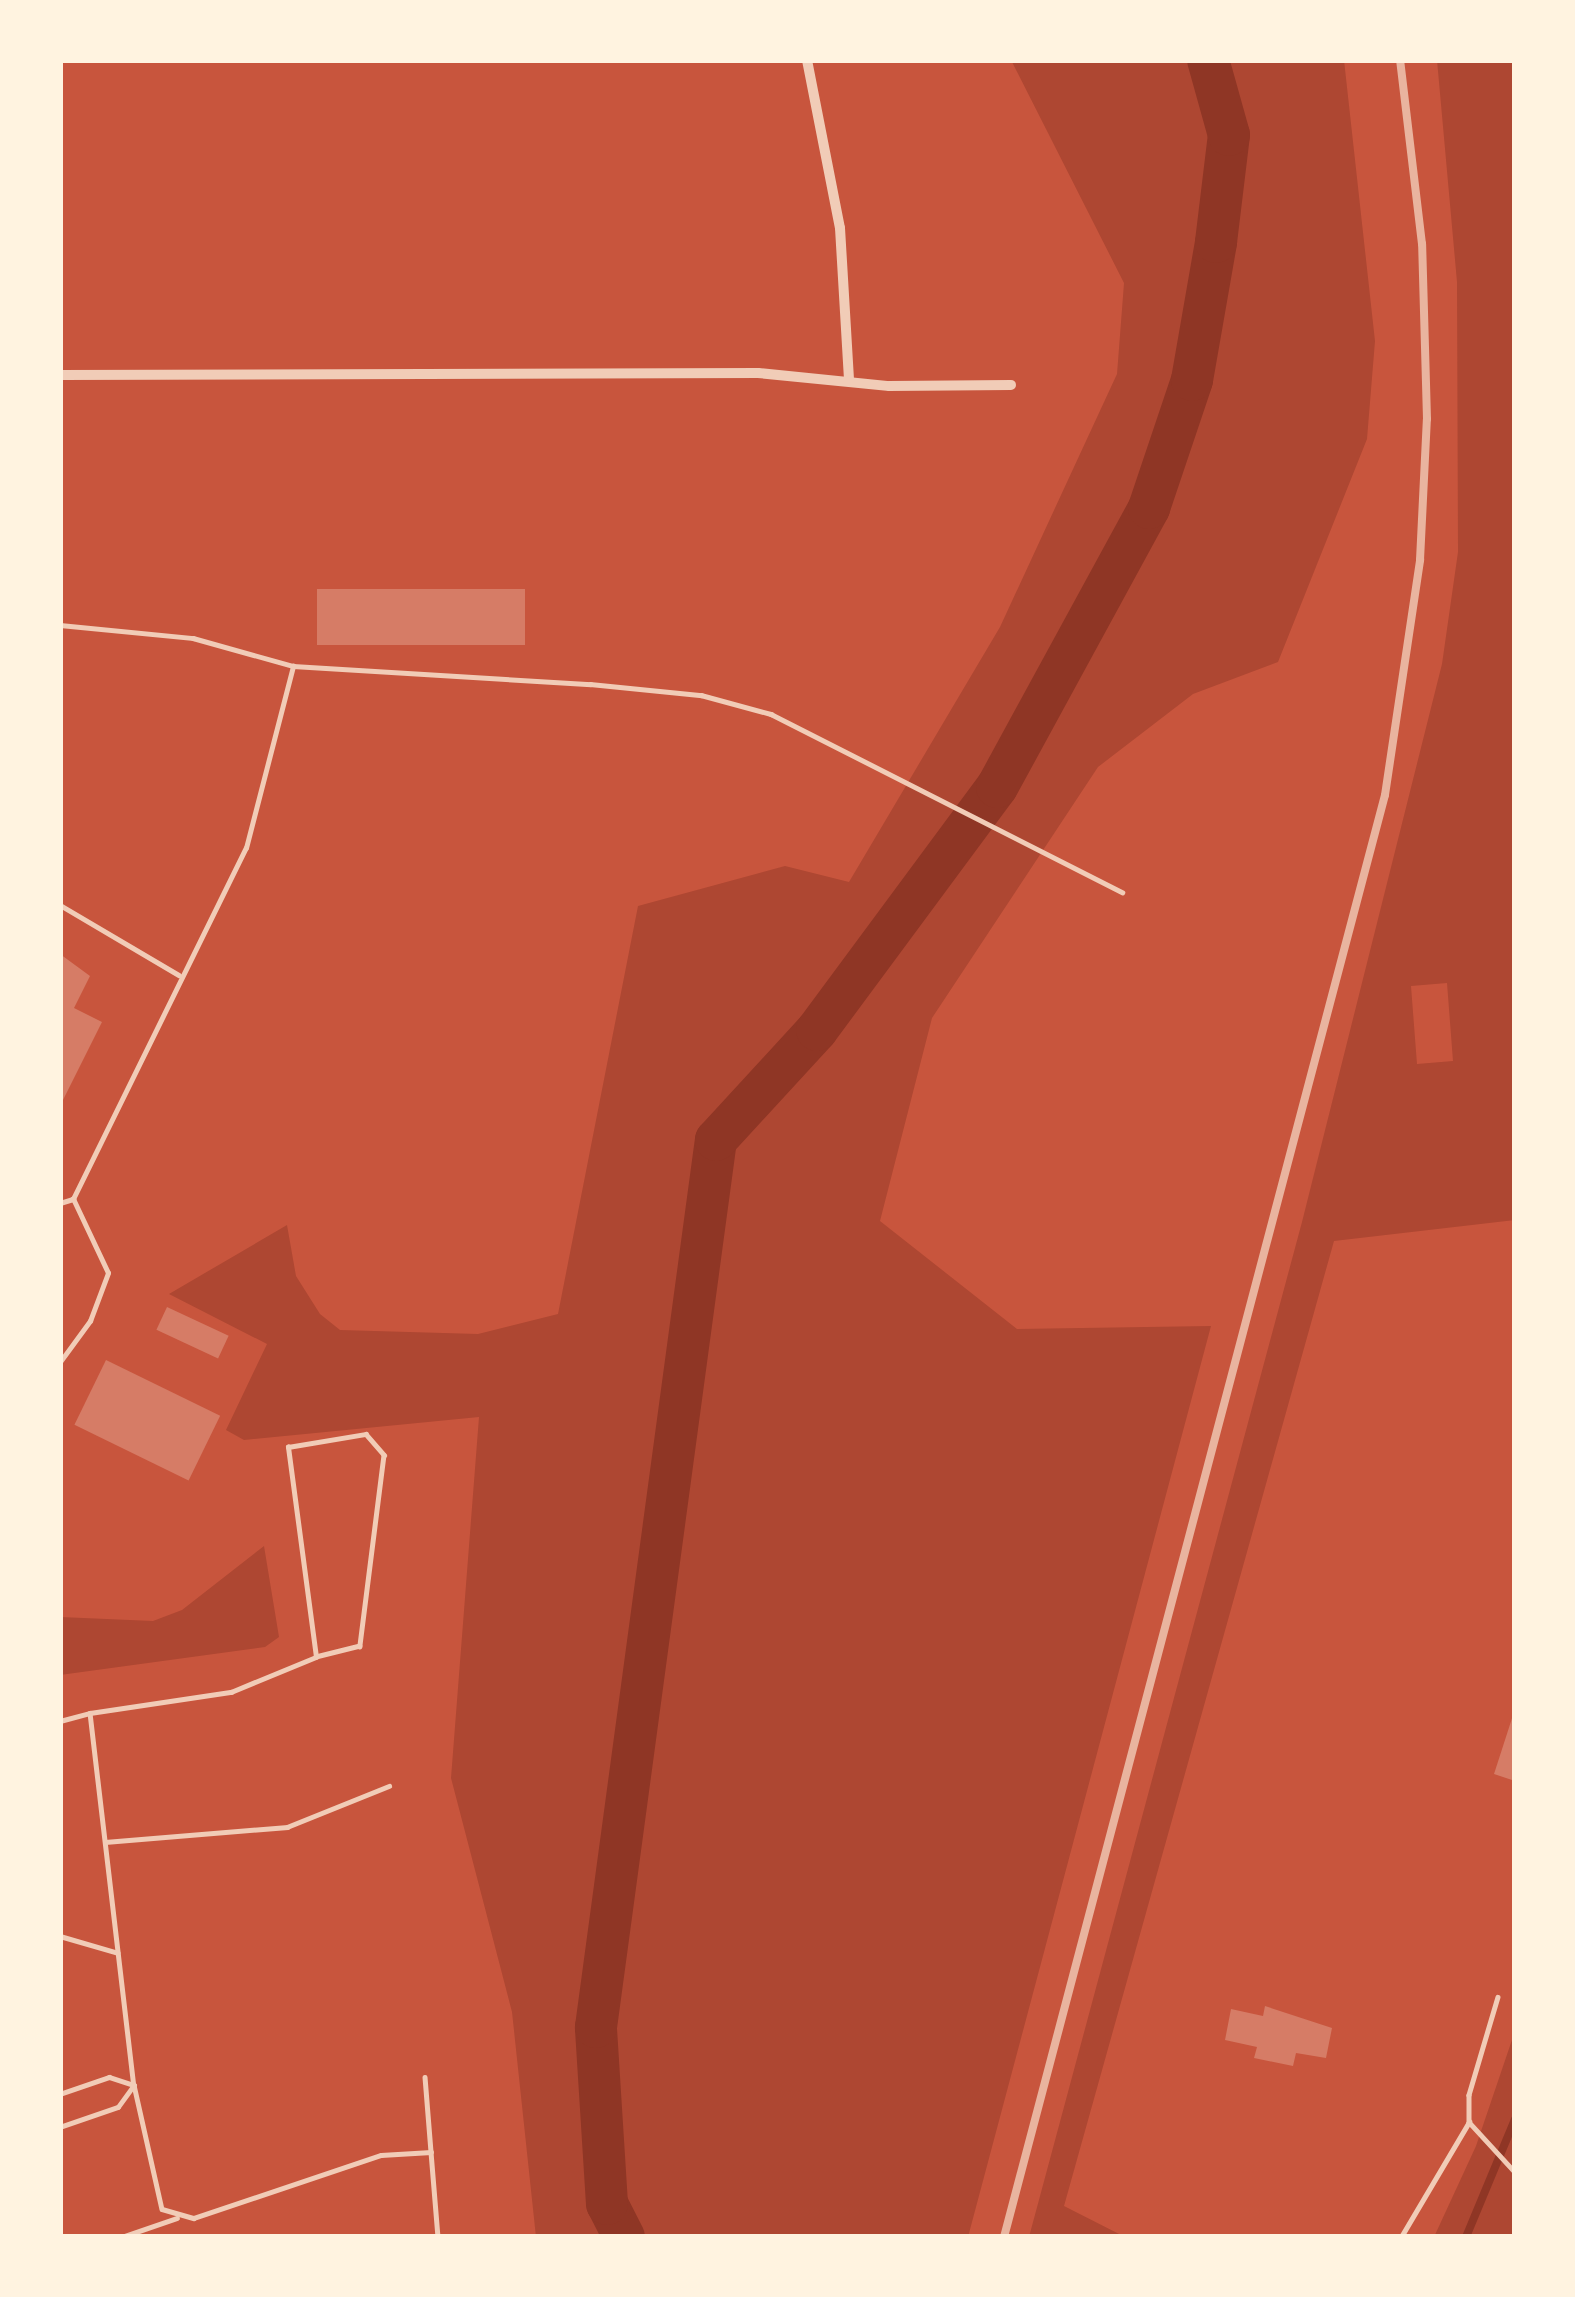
<!DOCTYPE html>
<style>
body{margin:0}
#map{position:relative;width:1575px;height:2297px;overflow:hidden;background:#c8553d;font-family:"IBM Plex Sans",sans-serif}
div>[style]{position:absolute}
.green>*{inset:0;background:#ae4732}
.stream>*{height:8px;margin:-4px;padding:0 4px;transform-origin:4px;border-radius:4px;background:#8f3625}
.river>*{height:42px;margin:-21px;padding:0 21px;transform-origin:21px;border-radius:21px;background:#8f3625}
.building>*{inset:0;background:#d67c66;transform-origin:0 0}
.service>*{height:4.5px;margin:-2.25px;padding:0 2.25px;transform-origin:2.25px;border-radius:2.25px;background:#f1ccb7}
.minor>*{height:10px;margin:-5px;padding:0 5px;transform-origin:5px;border-radius:5px;background:#f1ccb7}
.rail>*{height:8px;margin:-4px;padding:0 4px;transform-origin:4px;border-radius:4px;background:#e9b49f}
span{translate:-50% -50%;white-space:nowrap;text-align:center;line-height:1.15;-webkit-text-stroke:12px #fff3e0;paint-order:stroke}
.frame{position:absolute;inset:0;border:63px solid #fff3e0;pointer-events:none}
</style>
<div id="map">
<div class="green">
<i style="clip-path:polygon(1011px 60px,1344px 60px,1375px 341px,1367px 439px,1278px 662px,1193px 694px,1098px 767px,932px 1018px,880px 1221px,1017px 1329px,1211px 1326px,968px 2237px,536px 2237px,512px 2012px,451px 1778px,479px 1417px,244px 1440px,226px 1430px,267px 1344px,169px 1294px,287px 1225px,296px 1276px,320px 1314px,340px 1330px,478px 1334px,558px 1314px,638px 906px,785px 866px,849px 882px,1000px 627px,1117px 374px,1124px 283px)"></i>
<i style="clip-path:polygon(evenodd,1437px 60px,1515px 60px,1515px 1220px,1334px 1241px,1064px 2206px,1125px 2237px,1029px 2237px,1302px 1222px,1442px 664px,1458px 552px,1457px 282px,1437px 60px,1447px 983px,1453px 1061px,1417px 1064px,1411px 986px,1447px 983px)"></i>
<i style="clip-path:polygon(264px 1546px,279px 1637px,265px 1647px,60px 1675px,60px 1617px,153px 1621px,182px 1610px)"></i>
<i style="clip-path:polygon(1515px 2031px,1515px 2230px,1512px 2237px,1434px 2237px,1476px 2146px)"></i>
</div>
<div class="stream">
<i style="left:1466px;top:2237px;width:128px;rotate:-67.4deg"></i>
</div>
<div class="river">
<i style="left:624px;top:2237px;width:37px;rotate:-117deg"></i>
<i style="left:607px;top:2204px;width:177px;rotate:-93.6deg"></i>
<i style="left:596px;top:2027px;width:895px;rotate:-82.3deg"></i>
<i style="left:716px;top:1140px;width:149px;rotate:-47.4deg"></i>
<i style="left:817px;top:1030px;width:302px;rotate:-53.5deg"></i>
<i style="left:997px;top:787px;width:318px;rotate:-61.4deg"></i>
<i style="left:1149px;top:508px;width:135px;rotate:-71.4deg"></i>
<i style="left:1192px;top:380px;width:140px;rotate:-80.1deg"></i>
<i style="left:1216px;top:242px;width:108px;rotate:-83.1deg"></i>
<i style="left:1229px;top:135px;width:78px;rotate:-105.6deg"></i>
</div>
<div class="building">
<i style="left:525px;top:589px;width:56px;height:208px;rotate:90deg"></i>
<i style="clip-path:polygon(60px 954px,90px 976px,74px 1008px,102px 1022px,60px 1106px)"></i>
<i style="left:167px;top:1307px;width:68px;height:25px;rotate:25deg"></i>
<i style="left:106px;top:1360px;width:127px;height:72px;rotate:26deg"></i>
<i style="clip-path:polygon(1515px 1709px,1515px 1781px,1494px 1774px)"></i>
<i style="clip-path:polygon(1265px 2006px,1332px 2028px,1326px 2058px,1296px 2053px,1293px 2066px,1254px 2058px,1257px 2047px,1225px 2040px,1231px 2009px,1263px 2016px)"></i>
</div>
<div class="service">
<i style="left:60px;top:625px;width:134px;rotate:5.6deg"></i>
<i style="left:193px;top:638px;width:104px;rotate:15.6deg"></i>
<i style="left:60px;top:905px;width:138px;rotate:30.5deg"></i>
<i style="left:60px;top:1203px;width:14px;rotate:-17deg"></i>
<i style="left:60px;top:1362px;width:51px;rotate:-53.8deg"></i>
<i style="left:90px;top:1321px;width:51px;rotate:-69.4deg"></i>
<i style="left:108px;top:1273px;width:82px;rotate:-115.3deg"></i>
<i style="left:73px;top:1199px;width:391px;rotate:-63.8deg"></i>
<i style="left:246px;top:848px;width:188px;rotate:-75.5deg"></i>
<i style="left:293px;top:666px;width:298px;rotate:3.5deg"></i>
<i style="left:590px;top:684px;width:112px;rotate:5.7deg"></i>
<i style="left:701px;top:695px;width:73px;rotate:15.2deg"></i>
<i style="left:771px;top:714px;width:394px;rotate:26.9deg"></i>
<i style="left:90px;top:1713px;width:143px;rotate:-8.5deg"></i>
<i style="left:231px;top:1692px;width:92px;rotate:-22.4deg"></i>
<i style="left:316px;top:1657px;width:212px;rotate:-97.6deg"></i>
<i style="left:288px;top:1447px;width:79px;rotate:-9.5deg"></i>
<i style="left:366px;top:1434px;width:28px;rotate:49deg"></i>
<i style="left:384px;top:1455px;width:193px;rotate:97.2deg"></i>
<i style="left:360px;top:1646px;width:45px;rotate:166deg"></i>
<i style="left:60px;top:1721px;width:31px;rotate:-15deg"></i>
<i style="left:90px;top:1713px;width:375px;rotate:83.3deg"></i>
<i style="left:134px;top:2085px;width:127px;rotate:77.3deg"></i>
<i style="left:162px;top:2209px;width:33px;rotate:16deg"></i>
<i style="left:194px;top:2218px;width:197px;rotate:-18.6deg"></i>
<i style="left:381px;top:2155px;width:50px;rotate:-3.4deg"></i>
<i style="left:431px;top:2152px;width:85px;rotate:85.3deg"></i>
<i style="left:105px;top:1842px;width:183px;rotate:-4.7deg"></i>
<i style="left:287px;top:1827px;width:110px;rotate:-21.9deg"></i>
<i style="left:60px;top:1936px;width:60px;rotate:16.3deg"></i>
<i style="left:1498px;top:1997px;width:102px;rotate:106.5deg"></i>
<i style="left:1469px;top:2095px;width:27px;rotate:90deg"></i>
<i style="left:1469px;top:2122px;width:68px;rotate:47.4deg"></i>
<i style="left:425px;top:2077px;width:75px;rotate:85.4deg"></i>
<i style="left:60px;top:2094px;width:52px;rotate:-19.1deg"></i>
<i style="left:109px;top:2077px;width:26px;rotate:18deg"></i>
<i style="left:60px;top:2127px;width:61px;rotate:-19deg"></i>
<i style="left:118px;top:2107px;width:27px;rotate:-54deg"></i>
<i style="left:122px;top:2237px;width:58px;rotate:-19.1deg"></i>
<i style="left:1401px;top:2237px;width:134px;rotate:-59.4deg"></i>
</div>
<div class="minor">
<i style="left:807px;top:60px;width:171px;rotate:78.9deg"></i>
<i style="left:840px;top:228px;width:152px;rotate:86.6deg"></i>
<i style="left:60px;top:375px;width:698px;rotate:-0.16deg"></i>
<i style="left:758px;top:373px;width:132px;rotate:5.7deg"></i>
<i style="left:889px;top:386px;width:122px;rotate:-0.5deg"></i>
</div>
<div class="rail">
<i style="left:1004px;top:2237px;width:1491px;rotate:-75.2deg"></i>
<i style="left:1385px;top:795px;width:238px;rotate:-81.5deg"></i>
<i style="left:1420px;top:560px;width:141px;rotate:-87.2deg"></i>
<i style="left:1427px;top:419px;width:175px;rotate:-91.6deg"></i>
<i style="left:1422px;top:244px;width:185px;rotate:-96.8deg"></i>
</div>
<div class="frame"></div>
</div>
